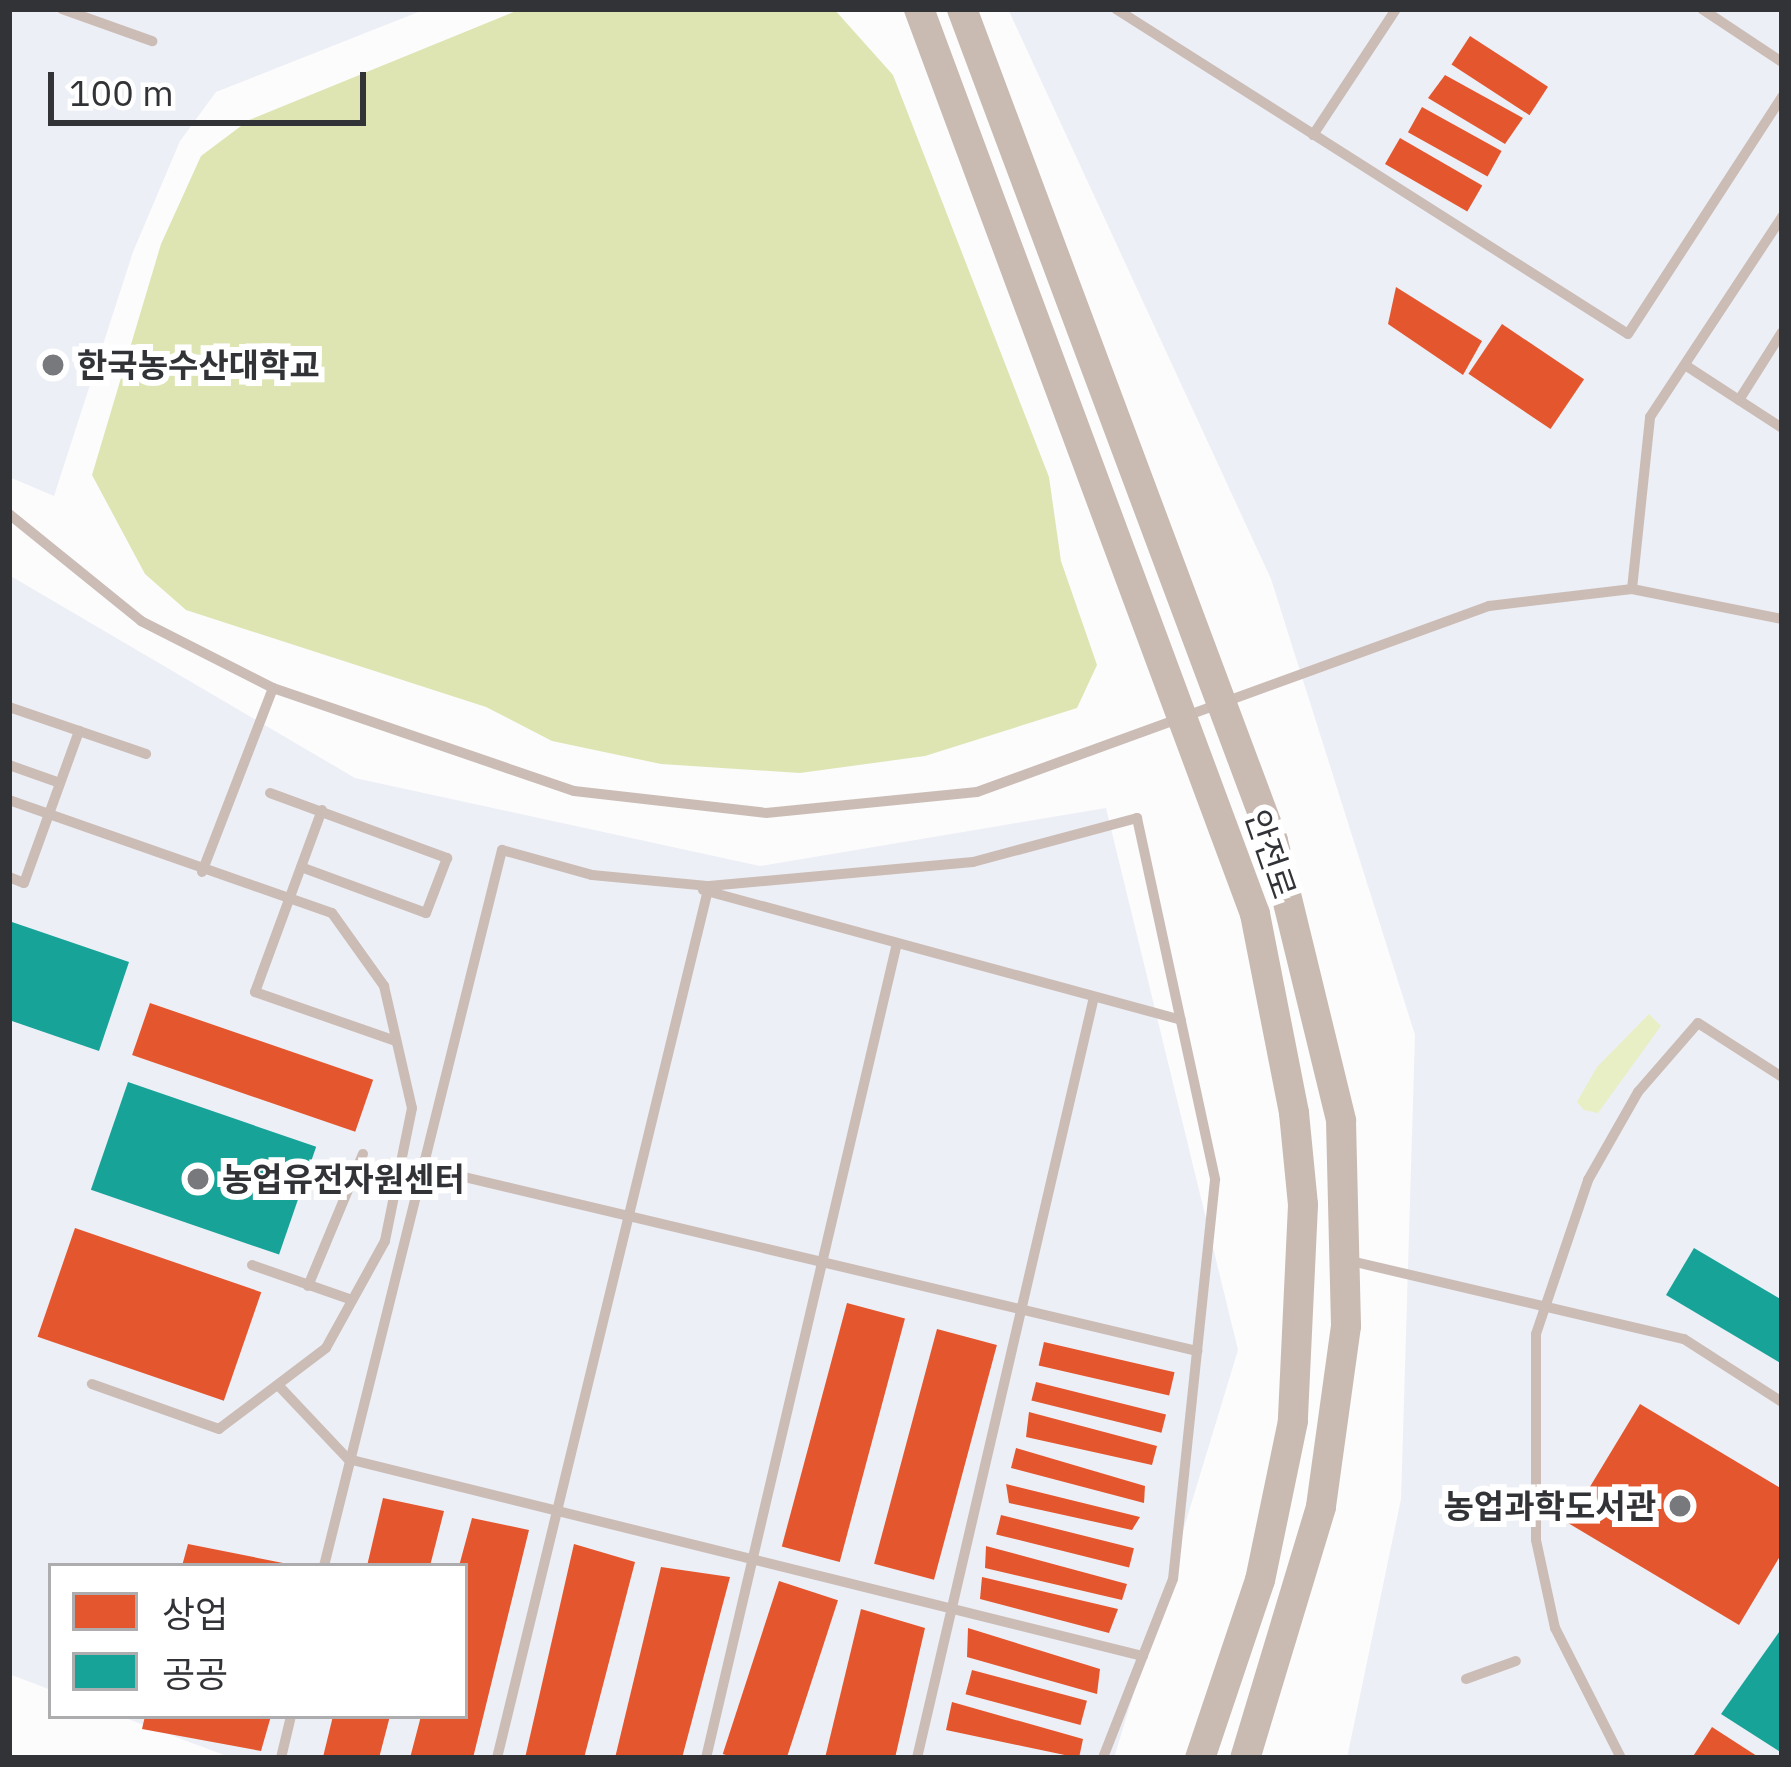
<!DOCTYPE html>
<meta charset="utf-8">
<style>
body{margin:0}
#map{position:relative;width:1791px;height:1767px;overflow:hidden;background:#fcfcfd;font-family:"IBM Plex Sans","Noto Sans KR",sans-serif}
div>[style]{position:absolute}
.built>*{inset:0;background:#edeff6}
.green>*{inset:0;background:#e8efc5}
.forest>*{inset:0;background:#dee5b3}
.shops>*{inset:0;background:#e4572e;transform-origin:0 0}
.public>*{inset:0;background:#17a398;transform-origin:0 0}
.lane>*{height:10px;margin:-5px;padding:0 5px;transform-origin:5px;border-radius:5px;background:#cbbdb6}
.secondary>*{height:30px;margin:-15px;padding:0 15px;transform-origin:15px;border-radius:15px;background:#c9bbb2}
.dots>*{width:33px;height:33px;translate:-50% -50%;box-sizing:border-box;border:6px solid #fff;border-radius:50%}
span{translate:-50% -50%;white-space:nowrap;text-align:center;line-height:1.15;-webkit-text-stroke:12px #fff;paint-order:stroke}
.poi-label{font-size:33px;color:#313337;font-weight:700}
.left{translate:0 -50%;text-align:left}
.right{translate:-100% -50%;text-align:right}
.street-label{font-size:33px;color:#313337}
.frame{position:absolute;inset:0;border:12px solid #313337;pointer-events:none}
.legend{position:absolute;left:48px;top:1563px;width:420px;height:156px;box-sizing:border-box;background:#fff;border:3px solid #adadaf;margin:0;padding:15px 21px;list-style:none;font-size:36px;color:#313337}
.legend li{display:flex;align-items:center;gap:24px;height:60px}
.legend b{width:60px;border:3px solid #adadaf}
.scale{position:absolute;left:48px;top:72px;width:318px;height:54px;box-sizing:border-box;border:6px solid #313337;border-top:0;padding-left:15px;font-size:36px;line-height:42px;white-space:nowrap;color:#313337;-webkit-text-stroke:9px #fff;paint-order:stroke}
</style>
<div id="map">
<div class="built">
<i style="clip-path:polygon(9px 9px,426px 9px,216px 92px,180px 141px,133px 252px,54px 496px,9px 477px)"></i>
<i style="clip-path:polygon(1008px 9px,1782px 9px,1782px 1758px,1347px 1758px,1401px 1499px,1415px 1035px,1271px 579px)"></i>
<i style="clip-path:polygon(9px 575px,355px 778px,760px 866px,1106px 808px,1238px 1350px,1114px 1758px,232px 1758px,120px 1716px,465px 1716px,465px 1566px,51px 1566px,51px 1690px,9px 1674px)"></i>
</div>
<div class="green">
<i style="clip-path:polygon(1649px 1014px,1661px 1026px,1598px 1113px,1584px 1110px,1577px 1102px,1597px 1067px)"></i>
</div>
<div class="forest">
<i style="clip-path:polygon(521px 9px,834px 9px,893px 75px,1049px 477px,1061px 561px,1097px 665px,1077px 708px,925px 756px,800px 773px,661px 764px,552px 741px,486px 707px,186px 610px,145px 574px,92px 475px,161px 244px,201px 156px,249px 120px)"></i>
</div>
<div class="shops">
<i style="left:1470px;top:36px;width:93px;height:34px;rotate:33deg"></i>
<i style="clip-path:polygon(1445px 75px,1523px 118px,1505px 144px,1428px 98px)"></i>
<i style="left:1422px;top:107px;width:91px;height:29px;rotate:29deg"></i>
<i style="left:1400px;top:138px;width:95px;height:30px;rotate:30deg"></i>
<i style="clip-path:polygon(1396px 287px,1482px 341px,1463px 375px,1388px 324px)"></i>
<i style="left:1502px;top:324px;width:99px;height:60px;rotate:34deg"></i>
<i style="left:150px;top:1003px;width:236px;height:55px;rotate:19deg"></i>
<i style="left:75px;top:1228px;width:197px;height:115px;rotate:19deg"></i>
<i style="left:847px;top:1303px;width:60px;height:252px;rotate:15deg"></i>
<i style="left:937px;top:1329px;width:62px;height:243px;rotate:15deg"></i>
<i style="left:1044px;top:1342px;width:134px;height:24px;rotate:13deg"></i>
<i style="left:1036px;top:1382px;width:134px;height:19px;rotate:14deg"></i>
<i style="clip-path:polygon(1640px 1404px,1782px 1489px,1782px 1553px,1739px 1625px,1568px 1523px)"></i>
<i style="clip-path:polygon(1029px 1412px,1157px 1446px,1152px 1465px,1026px 1437px)"></i>
<i style="clip-path:polygon(1016px 1448px,1145px 1486px,1144px 1503px,1011px 1468px)"></i>
<i style="clip-path:polygon(1006px 1484px,1140px 1517px,1132px 1530px,1009px 1503px)"></i>
<i style="clip-path:polygon(383px 1498px,444px 1511px,430px 1566px,367px 1566px)"></i>
<i style="left:1001px;top:1515px;width:137px;height:20px;rotate:14deg"></i>
<i style="clip-path:polygon(472px 1518px,529px 1530px,473px 1758px,410px 1758px,421px 1716px,465px 1716px,459px 1566px)"></i>
<i style="clip-path:polygon(188px 1544px,288px 1564px,288px 1566px,182px 1566px)"></i>
<i style="clip-path:polygon(574px 1544px,635px 1562px,584px 1758px,525px 1758px)"></i>
<i style="clip-path:polygon(986px 1546px,1127px 1584px,1122px 1600px,985px 1568px)"></i>
<i style="clip-path:polygon(661px 1567px,730px 1577px,682px 1758px,615px 1758px)"></i>
<i style="clip-path:polygon(982px 1577px,1118px 1609px,1109px 1633px,980px 1599px)"></i>
<i style="left:779px;top:1581px;width:62px;height:182px;rotate:18deg"></i>
<i style="clip-path:polygon(861px 1609px,925px 1628px,895px 1758px,825px 1758px)"></i>
<i style="clip-path:polygon(968px 1628px,1100px 1669px,1097px 1694px,967px 1657px)"></i>
<i style="left:972px;top:1670px;width:119px;height:25px;rotate:15deg"></i>
<i style="clip-path:polygon(952px 1702px,1083px 1739px,1079px 1758px,946px 1730px)"></i>
<i style="clip-path:polygon(145px 1716px,271px 1716px,261px 1751px,142px 1729px)"></i>
<i style="clip-path:polygon(333px 1716px,390px 1716px,379px 1758px,323px 1757px)"></i>
<i style="clip-path:polygon(1712px 1727px,1760px 1758px,1692px 1758px)"></i>
</div>
<div class="public">
<i style="clip-path:polygon(9px 921px,129px 962px,99px 1051px,9px 1020px)"></i>
<i style="left:128px;top:1082px;width:199px;height:114px;rotate:19deg"></i>
<i style="clip-path:polygon(1694px 1248px,1782px 1300px,1782px 1364px,1666px 1295px)"></i>
<i style="clip-path:polygon(1782px 1628px,1782px 1753px,1721px 1714px)"></i>
</div>
<div class="lane">
<i style="left:62px;top:9px;width:96px;rotate:19.6deg"></i>
<i style="left:1116px;top:9px;width:606px;rotate:32.41deg"></i>
<i style="left:1628px;top:334px;width:283px;rotate:-57deg"></i>
<i style="left:1702px;top:9px;width:96px;rotate:33.5deg"></i>
<i style="left:1313px;top:135px;width:151px;rotate:-56.6deg"></i>
<i style="left:1685px;top:365px;width:116px;rotate:33deg"></i>
<i style="left:1739px;top:400px;width:80px;rotate:-57.7deg"></i>
<i style="left:9px;top:514px;width:170px;rotate:39deg"></i>
<i style="left:141px;top:621px;width:148px;rotate:26.9deg"></i>
<i style="left:273px;top:688px;width:318px;rotate:18.9deg"></i>
<i style="left:574px;top:791px;width:193px;rotate:6.5deg"></i>
<i style="left:766px;top:813px;width:212px;rotate:-5.7deg"></i>
<i style="left:977px;top:792px;width:545px;rotate:-19.97deg"></i>
<i style="left:1489px;top:606px;width:144px;rotate:-6.8deg"></i>
<i style="left:1632px;top:589px;width:153px;rotate:11.3deg"></i>
<i style="left:1632px;top:589px;width:173px;rotate:-84deg"></i>
<i style="left:1650px;top:417px;width:240px;rotate:-56.6deg"></i>
<i style="left:9px;top:707px;width:145px;rotate:18.9deg"></i>
<i style="left:9px;top:765px;width:54px;rotate:19.4deg"></i>
<i style="left:270px;top:793px;width:189px;rotate:20.2deg"></i>
<i style="left:447px;top:858px;width:59px;rotate:110.9deg"></i>
<i style="left:426px;top:913px;width:133px;rotate:-159.8deg"></i>
<i style="left:9px;top:800px;width:342px;rotate:19.3deg"></i>
<i style="left:332px;top:913px;width:90px;rotate:54.5deg"></i>
<i style="left:384px;top:986px;width:125px;rotate:77.1deg"></i>
<i style="left:412px;top:1108px;width:136px;rotate:101.5deg"></i>
<i style="left:385px;top:1241px;width:122px;rotate:118.9deg"></i>
<i style="left:326px;top:1348px;width:134px;rotate:142.9deg"></i>
<i style="left:219px;top:1429px;width:135px;rotate:-160.5deg"></i>
<i style="left:322px;top:810px;width:194px;rotate:110.2deg"></i>
<i style="left:255px;top:992px;width:149px;rotate:19.2deg"></i>
<i style="left:202px;top:872px;width:197px;rotate:-68.9deg"></i>
<i style="left:9px;top:877px;width:16px;rotate:22deg"></i>
<i style="left:24px;top:883px;width:162px;rotate:-70.1deg"></i>
<i style="left:703px;top:890px;width:495px;rotate:15.2deg"></i>
<i style="left:422px;top:1167px;width:797px;rotate:13.36deg"></i>
<i style="left:1351px;top:1261px;width:342px;rotate:13.2deg"></i>
<i style="left:1684px;top:1339px;width:117px;rotate:32.7deg"></i>
<i style="left:252px;top:1265px;width:106px;rotate:19.3deg"></i>
<i style="left:308px;top:1286px;width:143px;rotate:-67.4deg"></i>
<i style="left:278px;top:1385px;width:102px;rotate:46.6deg"></i>
<i style="left:348px;top:1459px;width:819px;rotate:13.92deg"></i>
<i style="left:324px;top:1566px;width:738px;rotate:-76.04deg"></i>
<i style="left:502px;top:850px;width:93px;rotate:15.5deg"></i>
<i style="left:592px;top:875px;width:118px;rotate:5.4deg"></i>
<i style="left:709px;top:886px;width:265px;rotate:-5.2deg"></i>
<i style="left:973px;top:862px;width:170px;rotate:-15deg"></i>
<i style="left:1137px;top:818px;width:370px;rotate:77.8deg"></i>
<i style="left:1215px;top:1180px;width:401px;rotate:96deg"></i>
<i style="left:1173px;top:1579px;width:192px;rotate:111.4deg"></i>
<i style="left:1466px;top:1679px;width:53px;rotate:-19.8deg"></i>
<i style="left:281px;top:1758px;width:43px;rotate:-76.6deg"></i>
<i style="left:497px;top:1758px;width:897px;rotate:-76.34deg"></i>
<i style="left:706px;top:1758px;width:837px;rotate:-76.81deg"></i>
<i style="left:917px;top:1758px;width:781px;rotate:-76.91deg"></i>
<i style="left:1621px;top:1758px;width:146px;rotate:-116.9deg"></i>
<i style="left:1555px;top:1628px;width:90px;rotate:-102.2deg"></i>
<i style="left:1536px;top:1540px;width:206px;rotate:-90deg"></i>
<i style="left:1536px;top:1334px;width:163px;rotate:-71.3deg"></i>
<i style="left:1588px;top:1180px;width:101px;rotate:-60.4deg"></i>
<i style="left:1638px;top:1092px;width:91px;rotate:-49deg"></i>
<i style="left:1698px;top:1023px;width:100px;rotate:32.7deg"></i>
</div>
<div class="secondary">
<i style="left:919px;top:9px;width:965px;rotate:69.63deg"></i>
<i style="left:1255px;top:914px;width:203px;rotate:78.9deg"></i>
<i style="left:1294px;top:1113px;width:92px;rotate:84.4deg"></i>
<i style="left:1303px;top:1205px;width:216px;rotate:92.7deg"></i>
<i style="left:1293px;top:1421px;width:162px;rotate:101.7deg"></i>
<i style="left:1260px;top:1580px;width:188px;rotate:108.6deg"></i>
<i style="left:962px;top:9px;width:888px;rotate:69.5deg"></i>
<i style="left:1273px;top:841px;width:288px;rotate:76.3deg"></i>
<i style="left:1341px;top:1121px;width:205px;rotate:88.6deg"></i>
<i style="left:1346px;top:1326px;width:183px;rotate:97.9deg"></i>
<i style="left:1321px;top:1507px;width:262px;rotate:106.8deg"></i>
</div>
<div class="dots">
<i style="left:53px;top:365px;background:#78797c"></i>
<i style="left:198px;top:1179px;background:#78797c"></i>
<i style="left:1680px;top:1506px;background:#78797c"></i>
</div>
<div class="poi-label">
<span class="left" style="left:77px;top:365px">한국농수산대학교</span>
<span class="left" style="left:222px;top:1179px">농업유전자원센터</span>
<span class="right" style="left:1656px;top:1506px">농업과학도서관</span>
</div>
<div class="street-label">
<span style="left:1271px;top:854px;rotate:71deg">안전로</span>
</div>
<div class="frame"></div>
<ul class="legend">
<li><b style="height:33px;background:#e4572e"></b>상업</li>
<li><b style="height:33px;background:#17a398"></b>공공</li>
</ul>
<div class="scale">100 m</div>
</div>
